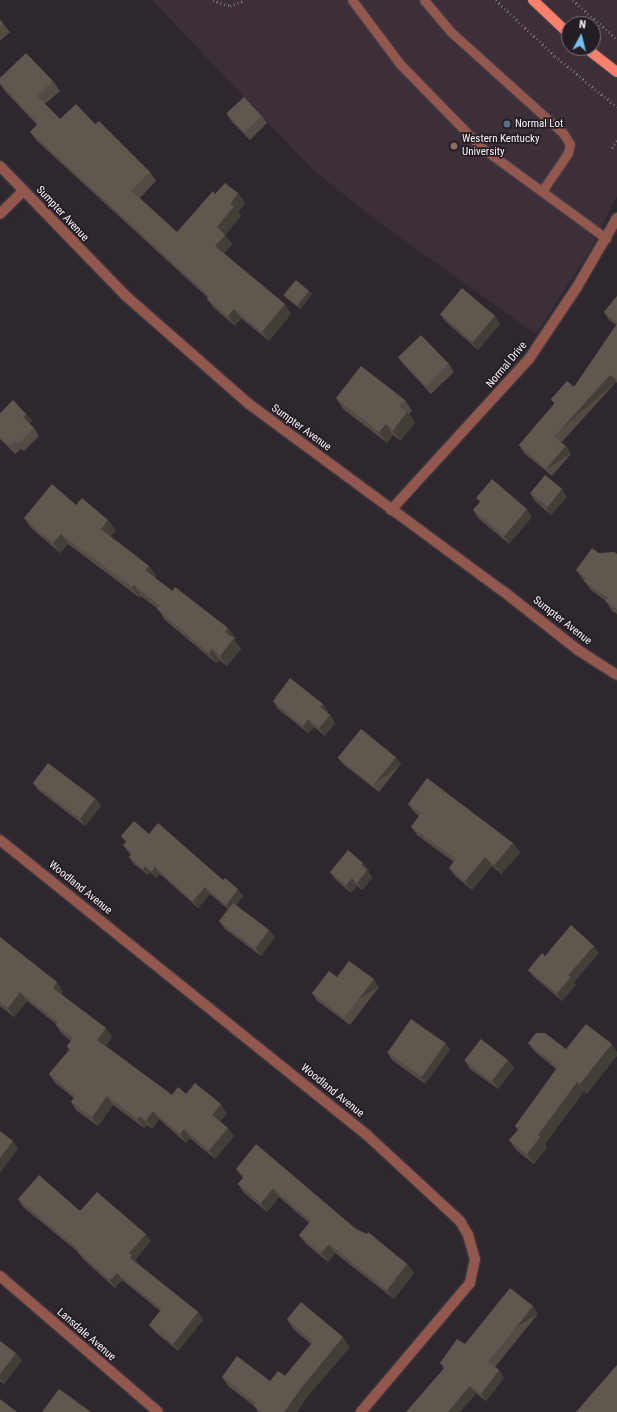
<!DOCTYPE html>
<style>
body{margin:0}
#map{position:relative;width:617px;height:1412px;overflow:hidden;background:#2f272e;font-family:"Roboto Condensed",sans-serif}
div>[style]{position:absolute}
.built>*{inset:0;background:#3c2f3a}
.path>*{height:2.5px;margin-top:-1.25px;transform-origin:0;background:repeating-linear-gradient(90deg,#7b747a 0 1px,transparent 0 4px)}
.roads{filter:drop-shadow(0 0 1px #4b434a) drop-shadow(0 0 1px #4b434a)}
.lane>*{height:9px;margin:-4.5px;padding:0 4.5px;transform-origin:4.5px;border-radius:4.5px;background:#92574d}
.street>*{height:10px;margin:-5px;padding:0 5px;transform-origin:5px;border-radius:5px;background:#92574d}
.primary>*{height:10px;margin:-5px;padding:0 5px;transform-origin:5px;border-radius:5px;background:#f9806c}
.wall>*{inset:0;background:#534c44}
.shaded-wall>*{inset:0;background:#433e37;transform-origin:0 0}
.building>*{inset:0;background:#60584f;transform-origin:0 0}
.dots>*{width:11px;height:11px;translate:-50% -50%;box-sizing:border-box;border:2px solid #251d24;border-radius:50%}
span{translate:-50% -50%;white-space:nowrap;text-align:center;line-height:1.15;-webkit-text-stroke:3.5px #251d24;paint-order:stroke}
.poi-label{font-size:11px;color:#f7f1f6}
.left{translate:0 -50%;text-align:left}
.street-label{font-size:11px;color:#f7f1f6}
.north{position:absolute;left:561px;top:16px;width:40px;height:40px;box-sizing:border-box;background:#251d24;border:1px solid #797278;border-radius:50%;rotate:7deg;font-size:11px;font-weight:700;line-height:16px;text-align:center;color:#f7f1f6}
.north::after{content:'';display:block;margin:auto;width:14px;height:18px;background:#73c1f5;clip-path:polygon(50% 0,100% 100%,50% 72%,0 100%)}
</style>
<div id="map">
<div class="built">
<i style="clip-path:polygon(evenodd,152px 0,617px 0,617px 196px,589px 252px,536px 334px,384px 226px,313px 170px,152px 0,569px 24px,593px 24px,593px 48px,569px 48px,569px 24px)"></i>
</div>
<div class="path">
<i style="left:213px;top:0;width:18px;rotate:19deg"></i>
<i style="left:230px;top:6px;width:16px;rotate:-22deg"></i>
<i style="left:496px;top:0;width:81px;rotate:43.5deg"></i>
<i style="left:555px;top:56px;width:80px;rotate:39.4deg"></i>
<i style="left:573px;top:0;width:59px;rotate:41.6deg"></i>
<i style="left:612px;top:148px;width:9px;rotate:-58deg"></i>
</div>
<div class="roads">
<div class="lane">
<i style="left:352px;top:0;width:80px;rotate:53.1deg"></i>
<i style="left:400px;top:64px;width:116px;rotate:45.7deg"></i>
<i style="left:481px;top:147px;width:155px;rotate:36.1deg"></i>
<i style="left:424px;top:0;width:42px;rotate:49.8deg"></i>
<i style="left:451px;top:32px;width:151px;rotate:42deg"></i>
<i style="left:563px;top:133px;width:13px;rotate:58deg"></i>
<i style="left:570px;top:144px;width:9px;rotate:103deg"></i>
<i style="left:568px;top:153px;width:46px;rotate:124.4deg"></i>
</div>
<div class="street">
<i style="left:0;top:166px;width:181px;rotate:45.9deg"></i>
<i style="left:126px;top:296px;width:164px;rotate:41.3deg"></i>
<i style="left:249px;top:404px;width:315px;rotate:36.4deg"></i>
<i style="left:503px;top:591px;width:95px;rotate:38.2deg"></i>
<i style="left:578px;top:650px;width:46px;rotate:32.7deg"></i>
<i style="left:0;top:214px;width:33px;rotate:-45deg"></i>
<i style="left:391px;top:510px;width:205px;rotate:-47.6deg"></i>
<i style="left:529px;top:359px;width:87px;rotate:-56.3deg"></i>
<i style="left:577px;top:287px;width:80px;rotate:-59.9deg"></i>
<i style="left:0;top:840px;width:471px;rotate:38.8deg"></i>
<i style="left:367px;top:1135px;width:127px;rotate:42.8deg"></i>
<i style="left:460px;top:1221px;width:16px;rotate:60deg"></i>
<i style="left:468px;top:1235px;width:25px;rotate:74deg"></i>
<i style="left:475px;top:1259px;width:25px;rotate:102deg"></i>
<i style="left:470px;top:1283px;width:169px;rotate:130.2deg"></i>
<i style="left:0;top:1276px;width:208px;rotate:40.7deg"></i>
</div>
<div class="primary">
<i style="left:533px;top:0;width:50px;rotate:43.4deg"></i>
<i style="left:586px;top:48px;width:39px;rotate:38deg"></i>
</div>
</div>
<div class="wall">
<i style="clip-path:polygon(0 20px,10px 32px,0 41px)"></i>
<i style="clip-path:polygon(0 78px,53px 81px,60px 91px,45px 104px,60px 119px,95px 124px,150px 172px,156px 181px,140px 198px,177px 232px,215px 194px,238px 193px,245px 203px,238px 212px,241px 216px,225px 235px,232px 244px,224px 253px,291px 314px,269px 341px,241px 318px,235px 326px,214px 308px,207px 299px,208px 298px,37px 141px,30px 132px,37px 125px,4px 90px,0 84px)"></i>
<i style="clip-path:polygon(227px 114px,262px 116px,267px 123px,250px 140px,232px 122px)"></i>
<i style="clip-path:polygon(283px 294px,312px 294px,300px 309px,286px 298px)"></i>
<i style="clip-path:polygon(617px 296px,617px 383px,616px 382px,561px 443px,566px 446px,571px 454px,552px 476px,524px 453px,519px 445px,554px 404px,551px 399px,574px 387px,616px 325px,609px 320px,604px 312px)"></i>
<i style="clip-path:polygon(440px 314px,495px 316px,500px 324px,478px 350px,445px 321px)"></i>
<i style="clip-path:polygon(398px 357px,449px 364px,454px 372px,431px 394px,403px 364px)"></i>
<i style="clip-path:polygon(336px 398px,405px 400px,412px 411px,409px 414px,415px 423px,400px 441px,393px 435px,387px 443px,343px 409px)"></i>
<i style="clip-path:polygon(0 413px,26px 414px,32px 421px,29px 424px,34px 428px,39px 436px,24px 451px,21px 449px,15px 454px,0 439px)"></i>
<i style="clip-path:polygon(530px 493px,567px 497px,551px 515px,535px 501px)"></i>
<i style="clip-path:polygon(476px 498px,532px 517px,509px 544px,478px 518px,473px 510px,480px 502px)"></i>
<i style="clip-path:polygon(76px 505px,116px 530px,110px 536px,149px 566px,156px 576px,155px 578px,236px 638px,234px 639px,241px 649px,227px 666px,219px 660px,216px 663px,165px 620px,158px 609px,141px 596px,140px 598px,68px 544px,60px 553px,31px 528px,24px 518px)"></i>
<i style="clip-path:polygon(599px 553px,617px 554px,617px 614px,612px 611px,606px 601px,591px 590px,576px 570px)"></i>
<i style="clip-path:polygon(273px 701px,323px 704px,328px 712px,327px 713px,330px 715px,335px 723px,325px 736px,314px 727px,308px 733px,278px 709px)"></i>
<i style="clip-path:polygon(338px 758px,401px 764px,379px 792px,344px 765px)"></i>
<i style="clip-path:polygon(33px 783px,95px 798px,101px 806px,85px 826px,38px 790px)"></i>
<i style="clip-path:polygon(408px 804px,513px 843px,520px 853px,501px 874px,492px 866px,472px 890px,456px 877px,449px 868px,454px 862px,418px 836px,411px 827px,419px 816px,415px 813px)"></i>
<i style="clip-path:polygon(149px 834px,223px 880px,243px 896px,236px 905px,269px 930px,275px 937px,261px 956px,225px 929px,219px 921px,228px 909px,210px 894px,198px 908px,160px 874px,156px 878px,150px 872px,148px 875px,134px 864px,129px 857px,131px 855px,128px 852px,123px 845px,126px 842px,121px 836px)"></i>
<i style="clip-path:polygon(369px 870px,368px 871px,372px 878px,362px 890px,357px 886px,351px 893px,335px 879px,330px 872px)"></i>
<i style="clip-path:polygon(0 937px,63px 991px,61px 994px,112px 1037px,106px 1046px,172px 1095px,186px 1094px,227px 1113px,220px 1121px,234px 1136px,215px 1159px,190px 1138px,186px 1143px,159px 1119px,152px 1129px,147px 1125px,144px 1128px,113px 1105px,98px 1126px,77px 1111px,71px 1102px,74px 1098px,55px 1083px,49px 1074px,69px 1050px,67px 1046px,71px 1041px,62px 1034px,56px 1025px,56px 1024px,27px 1001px,14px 1017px,0 1006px)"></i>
<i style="clip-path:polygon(599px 953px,574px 982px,576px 985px,562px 1001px,534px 977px,528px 970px,545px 956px)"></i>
<i style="clip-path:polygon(337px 977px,379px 987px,350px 1025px,317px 1001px,312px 993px)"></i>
<i style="clip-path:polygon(545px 1033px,587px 1094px,584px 1091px,545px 1144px,547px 1147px,534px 1164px,516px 1150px,509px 1140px,518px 1130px,515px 1126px,556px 1069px,535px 1052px,528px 1043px)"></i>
<i style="clip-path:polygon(445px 1043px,450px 1050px,425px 1084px,392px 1060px,387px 1052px)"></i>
<i style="clip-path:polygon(508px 1060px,514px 1068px,498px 1089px,470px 1069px,465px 1061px)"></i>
<i style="clip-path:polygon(236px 1169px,356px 1229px,407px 1264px,414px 1273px,394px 1299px,335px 1253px,328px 1262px,306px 1244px,299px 1235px,309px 1223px,279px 1197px,267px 1212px,244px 1193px,238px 1184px,243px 1178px)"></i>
<i style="clip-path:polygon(18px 1199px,80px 1211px,151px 1241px,135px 1260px,137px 1262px,137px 1263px,198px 1312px,203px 1320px,178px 1351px,155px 1332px,149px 1325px,160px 1311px,122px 1280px,115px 1288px,83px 1259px,78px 1252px,23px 1207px)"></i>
<i style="clip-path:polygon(538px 1314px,495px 1367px,499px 1370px,504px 1378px,486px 1401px,444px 1369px,440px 1363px,465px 1344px)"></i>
<i style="clip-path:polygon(287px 1319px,350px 1347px,307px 1397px,297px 1412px,258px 1412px,254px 1406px,228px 1386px,222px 1377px,270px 1381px,285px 1376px,311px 1344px,293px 1329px)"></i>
<i style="clip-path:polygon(0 1341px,22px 1360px,4px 1384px,0 1381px)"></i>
</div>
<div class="shaded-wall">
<i style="clip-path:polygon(238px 193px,245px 203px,238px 212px,241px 216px,225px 235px,232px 244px,222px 255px,215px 246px,217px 227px,230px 204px)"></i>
<i style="clip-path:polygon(309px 291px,312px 294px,300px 309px,297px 305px)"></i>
<i style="clip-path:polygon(285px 304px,291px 314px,269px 341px,262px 332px)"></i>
<i style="clip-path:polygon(234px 309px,241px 318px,235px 326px,228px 316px)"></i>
<i style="clip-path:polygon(495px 316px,500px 324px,478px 350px,472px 342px)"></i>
<i style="left:610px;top:375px;width:9px;height:84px;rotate:49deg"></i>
<i style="clip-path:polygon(407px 412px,415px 423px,400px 441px,393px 430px)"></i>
<i style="clip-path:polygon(26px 414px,32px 421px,28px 425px,23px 417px)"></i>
<i style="clip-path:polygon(386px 424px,393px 435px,387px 443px,379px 432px)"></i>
<i style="left:566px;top:446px;width:9px;height:30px;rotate:58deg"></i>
<i style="clip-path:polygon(562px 489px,567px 497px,551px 515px,546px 507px)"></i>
<i style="clip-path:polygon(527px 509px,532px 517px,509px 544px,504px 536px)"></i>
<i style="clip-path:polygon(108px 520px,116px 530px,108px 539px,101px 529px)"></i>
<i style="clip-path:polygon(61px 534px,68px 544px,60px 553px,53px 543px)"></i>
<i style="clip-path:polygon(149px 566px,156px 576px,152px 581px,145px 570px)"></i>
<i style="clip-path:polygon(134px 585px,141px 596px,140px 598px,132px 587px)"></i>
<i style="clip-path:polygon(228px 628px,236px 638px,234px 639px,241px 649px,227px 666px,220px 656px,225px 632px)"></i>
<i style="clip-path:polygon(212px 649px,219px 660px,216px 663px,209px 653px)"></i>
<i style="clip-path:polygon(323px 704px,328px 712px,326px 715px,320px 707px)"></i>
<i style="clip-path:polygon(330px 715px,335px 723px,325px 736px,319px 728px)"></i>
<i style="clip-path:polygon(308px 719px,314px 727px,308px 733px,303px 726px)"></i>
<i style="left:396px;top:757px;width:9px;height:36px;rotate:54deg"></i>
<i style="clip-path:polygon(95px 798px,101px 806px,85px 826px,80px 818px)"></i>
<i style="clip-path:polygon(513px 843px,520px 853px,501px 874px,494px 865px)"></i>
<i style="clip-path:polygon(485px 857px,492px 866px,472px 890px,465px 881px)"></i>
<i style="clip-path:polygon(363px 863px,369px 870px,368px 871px,372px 878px,362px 890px,357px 883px,361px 865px)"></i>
<i style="clip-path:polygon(145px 866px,150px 872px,148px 875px,143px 869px)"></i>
<i style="clip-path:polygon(155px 867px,160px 874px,156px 878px,152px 871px)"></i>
<i style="clip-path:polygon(352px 878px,357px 886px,351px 893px,346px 885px)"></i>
<i style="clip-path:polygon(205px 887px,210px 894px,198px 908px,193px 901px)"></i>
<i style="clip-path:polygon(238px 889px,243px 896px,231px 912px,226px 905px)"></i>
<i style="clip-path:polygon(269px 930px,275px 937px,261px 956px,256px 948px)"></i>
<i style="clip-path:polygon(594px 946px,599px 953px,574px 982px,576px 985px,562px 1001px,557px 993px,568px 975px)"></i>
<i style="left:374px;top:979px;width:9px;height:49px;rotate:58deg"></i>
<i style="clip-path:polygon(57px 982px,63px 991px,59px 997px,53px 988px)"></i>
<i style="clip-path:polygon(20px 992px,27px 1001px,14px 1017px,8px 1008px)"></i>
<i style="clip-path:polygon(106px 1028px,112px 1037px,104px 1049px,97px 1040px)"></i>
<i style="clip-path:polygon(445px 1043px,450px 1050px,425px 1084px,420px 1076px)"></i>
<i style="clip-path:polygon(612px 1044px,617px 1052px,617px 1056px,587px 1094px,580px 1084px)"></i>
<i style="clip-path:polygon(508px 1060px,514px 1068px,498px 1089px,492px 1081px)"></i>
<i style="clip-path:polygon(577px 1082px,584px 1091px,545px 1144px,547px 1147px,534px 1164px,527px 1154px,538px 1135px)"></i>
<i style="clip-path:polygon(107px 1096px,113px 1105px,98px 1126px,92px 1117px)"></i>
<i style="clip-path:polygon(221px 1104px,227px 1113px,218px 1123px,212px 1115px)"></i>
<i style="clip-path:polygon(153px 1111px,159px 1119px,152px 1129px,146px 1120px)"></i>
<i style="clip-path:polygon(140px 1116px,147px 1125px,144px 1128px,138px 1119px)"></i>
<i style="clip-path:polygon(228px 1128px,234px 1136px,215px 1159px,209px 1150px)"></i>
<i style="clip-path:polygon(184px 1129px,190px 1138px,186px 1143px,180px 1134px)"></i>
<i style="clip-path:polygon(13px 1141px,18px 1149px,0 1173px,0 1158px)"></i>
<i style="clip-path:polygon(273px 1188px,279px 1197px,267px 1212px,261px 1203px)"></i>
<i style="clip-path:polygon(146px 1234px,151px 1241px,135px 1260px,137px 1262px,135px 1265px,130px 1258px,129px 1253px)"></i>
<i style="clip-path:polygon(329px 1244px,335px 1253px,328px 1262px,321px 1253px)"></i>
<i style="clip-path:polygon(407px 1264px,414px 1273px,394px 1299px,387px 1290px)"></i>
<i style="clip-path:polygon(117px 1273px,122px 1280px,115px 1288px,110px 1280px)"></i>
<i style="left:533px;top:1306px;width:9px;height:72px;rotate:58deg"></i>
<i style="clip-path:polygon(198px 1312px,203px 1320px,178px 1351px,173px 1344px)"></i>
<i style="clip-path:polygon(343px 1337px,350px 1347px,307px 1397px,297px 1412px,284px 1412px,301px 1388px)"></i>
<i style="clip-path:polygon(16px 1353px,22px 1360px,4px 1384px,0 1378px,0 1374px)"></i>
<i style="clip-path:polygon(499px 1370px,504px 1378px,486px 1401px,481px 1394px)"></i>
<i style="clip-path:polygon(470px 1386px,476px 1394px,460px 1412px,448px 1412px)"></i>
</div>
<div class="building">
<i style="clip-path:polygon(0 20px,3px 23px,0 26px)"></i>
<i style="clip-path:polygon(26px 53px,53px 81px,37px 96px,60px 119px,76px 104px,95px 124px,99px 121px,150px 172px,131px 191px,177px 232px,213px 191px,215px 194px,225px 183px,238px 193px,230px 204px,234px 206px,217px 227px,225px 235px,215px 246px,285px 304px,262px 332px,234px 309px,228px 316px,207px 299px,209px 296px,30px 132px,38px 124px,0 83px,0 78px)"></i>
<i style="left:244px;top:97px;width:26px;height:24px;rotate:47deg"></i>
<i style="left:296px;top:280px;width:17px;height:19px;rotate:40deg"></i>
<i style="left:462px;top:288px;width:43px;height:34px;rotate:40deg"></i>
<i style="clip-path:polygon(617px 296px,617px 323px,604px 312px)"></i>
<i style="clip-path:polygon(617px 324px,617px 379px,610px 375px,554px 437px,566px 446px,546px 469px,519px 445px,555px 403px,551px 399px,567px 381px,574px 387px)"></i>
<i style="left:421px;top:335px;width:40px;height:32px;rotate:46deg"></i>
<i style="clip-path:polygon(361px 366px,405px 400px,399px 406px,407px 412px,393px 430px,386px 424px,379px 432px,336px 398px)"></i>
<i style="clip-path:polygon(13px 400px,26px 414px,23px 417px,34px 428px,18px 444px,15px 441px,10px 446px,0 437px,0 413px)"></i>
<i style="left:545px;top:475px;width:22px;height:23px;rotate:39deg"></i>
<i style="clip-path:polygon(492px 479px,527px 509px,504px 536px,473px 510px,481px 501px,476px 498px)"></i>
<i style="clip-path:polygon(52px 484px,76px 505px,82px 498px,108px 520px,101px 529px,149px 566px,145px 570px,172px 591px,175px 587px,228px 628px,225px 632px,234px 638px,220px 656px,212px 649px,209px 653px,157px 609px,160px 606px,134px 585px,132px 587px,61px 534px,53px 543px,24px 518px)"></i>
<i style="clip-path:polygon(592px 548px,599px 553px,614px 552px,617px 554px,617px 609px,605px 601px,608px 598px,584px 581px,586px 578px,576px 570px)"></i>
<i style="clip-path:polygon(290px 678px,323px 704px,320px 707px,330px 715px,319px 728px,308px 719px,303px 726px,273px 701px)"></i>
<i style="left:361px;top:729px;width:45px;height:37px;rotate:39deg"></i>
<i style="left:48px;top:763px;width:59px;height:25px;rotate:37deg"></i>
<i style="clip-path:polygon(427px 778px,513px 843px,494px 865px,485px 857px,465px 881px,449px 868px,456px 859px,411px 827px,421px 813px,408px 804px)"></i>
<i style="clip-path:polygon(134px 821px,149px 834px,158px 823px,223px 880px,225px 878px,238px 889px,226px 905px,205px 887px,193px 901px,155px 867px,152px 871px,145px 866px,143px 869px,129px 857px,132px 853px,123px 845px,127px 841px,121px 836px)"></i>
<i style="clip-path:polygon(348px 850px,363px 863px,361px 865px,367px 870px,357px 883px,352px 878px,346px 885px,330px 872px)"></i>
<i style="left:233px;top:903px;width:45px;height:23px;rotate:37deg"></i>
<i style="clip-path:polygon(571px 925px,594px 946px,568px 975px,571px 977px,557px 993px,528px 970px,542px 953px,545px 956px)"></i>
<i style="clip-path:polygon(0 937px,57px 982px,53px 988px,106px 1028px,97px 1040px,172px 1095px,178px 1087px,186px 1094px,195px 1083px,221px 1104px,212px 1115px,228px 1128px,209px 1150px,184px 1129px,180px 1134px,153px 1111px,146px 1120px,140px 1116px,138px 1119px,107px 1096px,92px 1117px,71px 1102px,75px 1096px,49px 1074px,70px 1049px,67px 1046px,73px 1038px,56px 1025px,58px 1022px,20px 992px,8px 1008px,0 1002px)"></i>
<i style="clip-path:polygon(349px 961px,374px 979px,344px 1018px,312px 993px,329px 971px,337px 977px)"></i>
<i style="left:411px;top:1019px;width:42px;height:41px;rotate:35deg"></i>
<i style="clip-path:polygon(586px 1024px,612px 1044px,580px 1084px,577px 1082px,538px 1135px,540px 1137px,527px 1154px,509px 1140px,519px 1129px,515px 1126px,558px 1067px,528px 1043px,536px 1033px,545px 1033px,566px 1049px)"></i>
<i style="left:481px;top:1039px;width:34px;height:27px;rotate:38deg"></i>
<i style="clip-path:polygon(0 1131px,13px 1141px,0 1158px)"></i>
<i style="clip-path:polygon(256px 1144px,356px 1229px,367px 1234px,368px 1232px,407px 1264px,387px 1290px,329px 1244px,321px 1253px,299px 1235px,311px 1221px,273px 1188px,261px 1203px,238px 1184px,244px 1176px,236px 1169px)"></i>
<i style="clip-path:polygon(39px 1175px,80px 1211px,97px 1192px,146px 1234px,129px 1253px,132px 1255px,130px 1258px,198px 1312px,173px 1344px,149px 1325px,162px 1309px,117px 1273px,110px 1280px,78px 1252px,79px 1250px,18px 1199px)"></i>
<i style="clip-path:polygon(510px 1288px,533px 1306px,488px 1362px,499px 1370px,481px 1394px,470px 1386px,448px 1412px,406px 1412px,445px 1367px,440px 1363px,457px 1339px,465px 1344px)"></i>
<i style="clip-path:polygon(301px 1302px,343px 1337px,301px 1388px,284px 1412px,262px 1412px,254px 1406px,256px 1403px,222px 1377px,237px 1356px,270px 1381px,278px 1371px,285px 1376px,313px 1342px,287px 1319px)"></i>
<i style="clip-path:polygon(0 1341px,16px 1353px,0 1374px)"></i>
<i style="clip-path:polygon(617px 1365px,617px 1412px,576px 1412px)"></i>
<i style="clip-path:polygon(59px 1389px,91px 1412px,42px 1412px)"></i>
<i style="clip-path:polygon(0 1399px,17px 1412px,0 1412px)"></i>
</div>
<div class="dots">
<i style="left:507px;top:124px;background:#5c6f8a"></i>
<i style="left:454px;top:146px;background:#8d6e63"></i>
</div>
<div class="poi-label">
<span class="left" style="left:515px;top:124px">Normal Lot</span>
<span class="left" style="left:462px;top:146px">Western Kentucky<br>University</span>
</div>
<div class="street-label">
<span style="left:62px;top:214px;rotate:47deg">Sumpter Avenue</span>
<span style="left:507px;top:365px;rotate:-50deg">Normal Drive</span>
<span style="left:301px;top:428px;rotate:36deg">Sumpter Avenue</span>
<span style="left:562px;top:621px;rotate:38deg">Sumpter Avenue</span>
<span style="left:80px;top:888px;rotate:39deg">Woodland Avenue</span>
<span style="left:332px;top:1091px;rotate:39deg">Woodland Avenue</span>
<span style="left:86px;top:1335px;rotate:41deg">Lansdale Avenue</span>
</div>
<div class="north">N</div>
</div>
